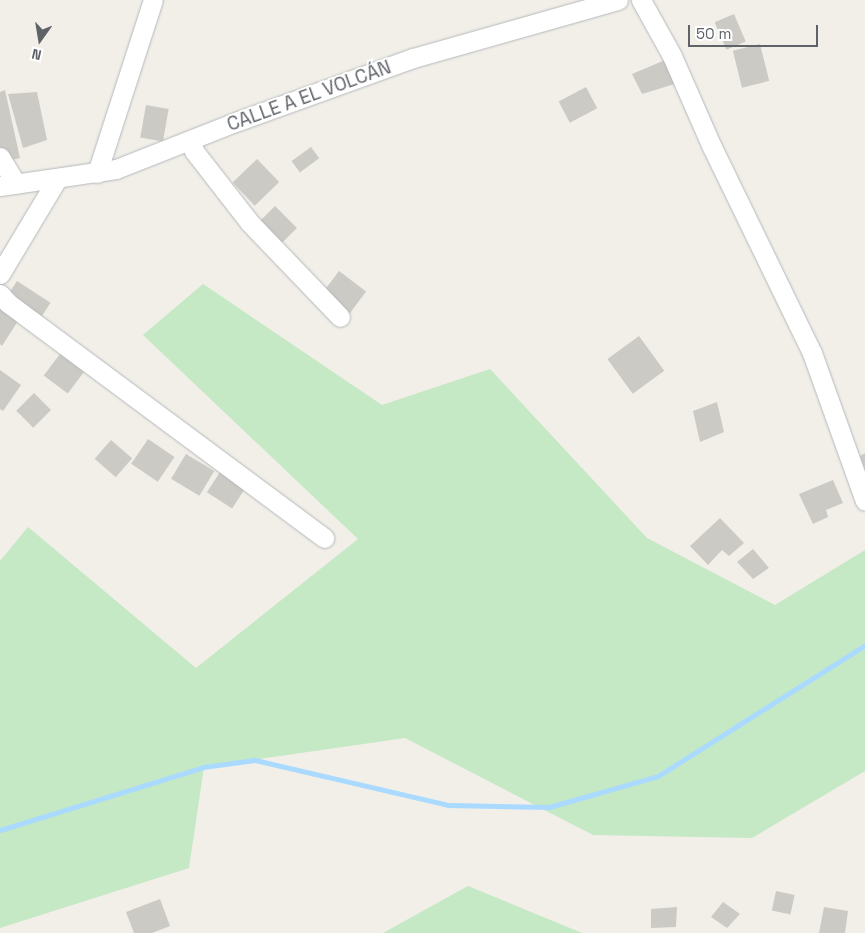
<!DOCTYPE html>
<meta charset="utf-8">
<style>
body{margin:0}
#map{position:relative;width:865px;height:933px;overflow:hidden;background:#f1efe8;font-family:"Space Grotesk",sans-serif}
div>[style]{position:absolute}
.green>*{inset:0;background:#c5e8c5}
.stream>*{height:5px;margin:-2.5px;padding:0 2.5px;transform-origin:2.5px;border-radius:2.5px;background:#aadaff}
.building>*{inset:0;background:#cccac5;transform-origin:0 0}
.roads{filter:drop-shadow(0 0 1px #b5b8bc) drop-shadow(0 0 1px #b5b8bc)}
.minor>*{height:19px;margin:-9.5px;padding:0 9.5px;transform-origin:9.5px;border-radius:9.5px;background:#fff}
span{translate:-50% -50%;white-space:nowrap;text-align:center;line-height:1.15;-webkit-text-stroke:4px #fff;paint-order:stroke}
.street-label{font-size:19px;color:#5f6368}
.north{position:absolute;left:15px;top:15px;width:50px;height:50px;-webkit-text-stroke:4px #fff;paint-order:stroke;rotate:193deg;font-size:14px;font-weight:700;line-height:20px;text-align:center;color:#5f6368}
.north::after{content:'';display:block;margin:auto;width:18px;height:22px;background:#5f6368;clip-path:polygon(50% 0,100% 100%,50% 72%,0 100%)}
.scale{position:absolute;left:688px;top:25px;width:130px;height:22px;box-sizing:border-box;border:2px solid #5f6368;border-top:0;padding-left:6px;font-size:15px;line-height:18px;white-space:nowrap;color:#5f6368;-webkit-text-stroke:4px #fff;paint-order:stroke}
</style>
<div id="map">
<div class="green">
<i style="clip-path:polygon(203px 284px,382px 405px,490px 369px,647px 538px,775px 605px,865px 550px,865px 771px,752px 838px,593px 835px,405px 738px,204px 767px,189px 868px,0 928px,0 561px,28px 527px,196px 668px,358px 539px,143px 335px)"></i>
<i style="clip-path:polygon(468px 886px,582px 933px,383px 933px)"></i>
</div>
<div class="stream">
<i style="left:0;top:830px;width:213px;rotate:-17.2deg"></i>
<i style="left:203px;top:767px;width:52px;rotate:-7.7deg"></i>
<i style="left:255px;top:760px;width:198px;rotate:13.1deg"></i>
<i style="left:448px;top:805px;width:101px;rotate:1.1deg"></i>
<i style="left:549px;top:807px;width:113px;rotate:-15.9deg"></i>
<i style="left:658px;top:776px;width:245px;rotate:-32.3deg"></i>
</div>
<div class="building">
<i style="left:734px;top:14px;width:30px;height:21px;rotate:67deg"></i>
<i style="left:760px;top:44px;width:38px;height:28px;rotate:76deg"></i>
<i style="clip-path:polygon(670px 58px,681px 82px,642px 94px,632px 74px)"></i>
<i style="left:586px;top:87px;width:24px;height:31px;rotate:62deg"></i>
<i style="clip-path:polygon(5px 90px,20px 158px,7px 161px,0 147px,0 92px)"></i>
<i style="clip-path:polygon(37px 92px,47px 140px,23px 148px,8px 94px)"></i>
<i style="left:146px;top:105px;width:23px;height:33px;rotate:10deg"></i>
<i style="left:311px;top:147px;width:14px;height:24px;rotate:54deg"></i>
<i style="left:257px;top:159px;width:32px;height:34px;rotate:46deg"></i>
<i style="left:275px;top:206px;width:31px;height:28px;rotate:45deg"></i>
<i style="left:339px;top:271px;width:34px;height:30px;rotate:37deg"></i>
<i style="left:17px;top:281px;width:40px;height:17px;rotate:33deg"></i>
<i style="clip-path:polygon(0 309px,18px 321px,2px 346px,0 344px)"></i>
<i style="left:639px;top:336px;width:43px;height:39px;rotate:54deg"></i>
<i style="left:60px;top:354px;width:30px;height:27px;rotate:37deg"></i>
<i style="clip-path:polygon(0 370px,21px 385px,3px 411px,0 409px)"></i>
<i style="left:34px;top:393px;width:24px;height:25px;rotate:45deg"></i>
<i style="clip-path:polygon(717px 402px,724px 432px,700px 442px,693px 411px)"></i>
<i style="left:148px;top:439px;width:32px;height:30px;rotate:34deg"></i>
<i style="left:111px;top:440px;width:28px;height:25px;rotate:41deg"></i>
<i style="clip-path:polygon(865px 453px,865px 470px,860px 456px)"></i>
<i style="left:186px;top:454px;width:33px;height:29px;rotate:31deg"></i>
<i style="left:220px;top:472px;width:30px;height:24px;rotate:33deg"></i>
<i style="clip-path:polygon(833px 480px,843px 503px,826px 510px,828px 517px,813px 524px,799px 494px)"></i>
<i style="clip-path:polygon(720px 518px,744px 543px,729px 556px,722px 550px,708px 565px,690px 546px)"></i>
<i style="clip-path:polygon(753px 549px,769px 568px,753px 579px,737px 562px)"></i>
<i style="left:776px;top:891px;width:19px;height:20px;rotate:12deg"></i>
<i style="clip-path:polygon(160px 899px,170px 926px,152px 933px,134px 933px,126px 912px)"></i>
<i style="clip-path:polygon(723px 902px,740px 914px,727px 928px,711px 917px)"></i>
<i style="clip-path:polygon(677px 907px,676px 927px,651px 928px,651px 909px)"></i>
<i style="clip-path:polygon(824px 907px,848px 911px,845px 933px,819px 933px)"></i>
</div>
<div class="roads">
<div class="minor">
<i style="left:641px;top:0;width:64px;rotate:61deg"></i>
<i style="left:672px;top:56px;width:99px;rotate:66.3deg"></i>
<i style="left:712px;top:147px;width:229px;rotate:64.1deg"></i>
<i style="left:812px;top:353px;width:157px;rotate:70.3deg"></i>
<i style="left:191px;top:141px;width:10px;rotate:73deg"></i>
<i style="left:194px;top:151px;width:91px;rotate:52.1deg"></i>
<i style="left:250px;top:223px;width:130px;rotate:46.2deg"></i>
<i style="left:0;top:157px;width:31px;rotate:59deg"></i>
<i style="left:97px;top:173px;width:182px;rotate:-72.1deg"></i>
<i style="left:0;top:186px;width:117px;rotate:-8.3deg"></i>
<i style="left:116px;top:169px;width:131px;rotate:-21.5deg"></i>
<i style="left:238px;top:121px;width:186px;rotate:-19.8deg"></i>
<i style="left:413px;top:58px;width:213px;rotate:-15.8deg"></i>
<i style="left:0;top:274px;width:111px;rotate:-59deg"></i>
<i style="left:0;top:294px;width:12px;rotate:48deg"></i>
<i style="left:8px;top:303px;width:394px;rotate:36.6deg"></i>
</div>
</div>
<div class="street-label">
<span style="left:309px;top:96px;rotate:-20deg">CALLE A EL VOLCÁN</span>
</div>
<div class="north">N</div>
<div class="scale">50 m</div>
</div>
